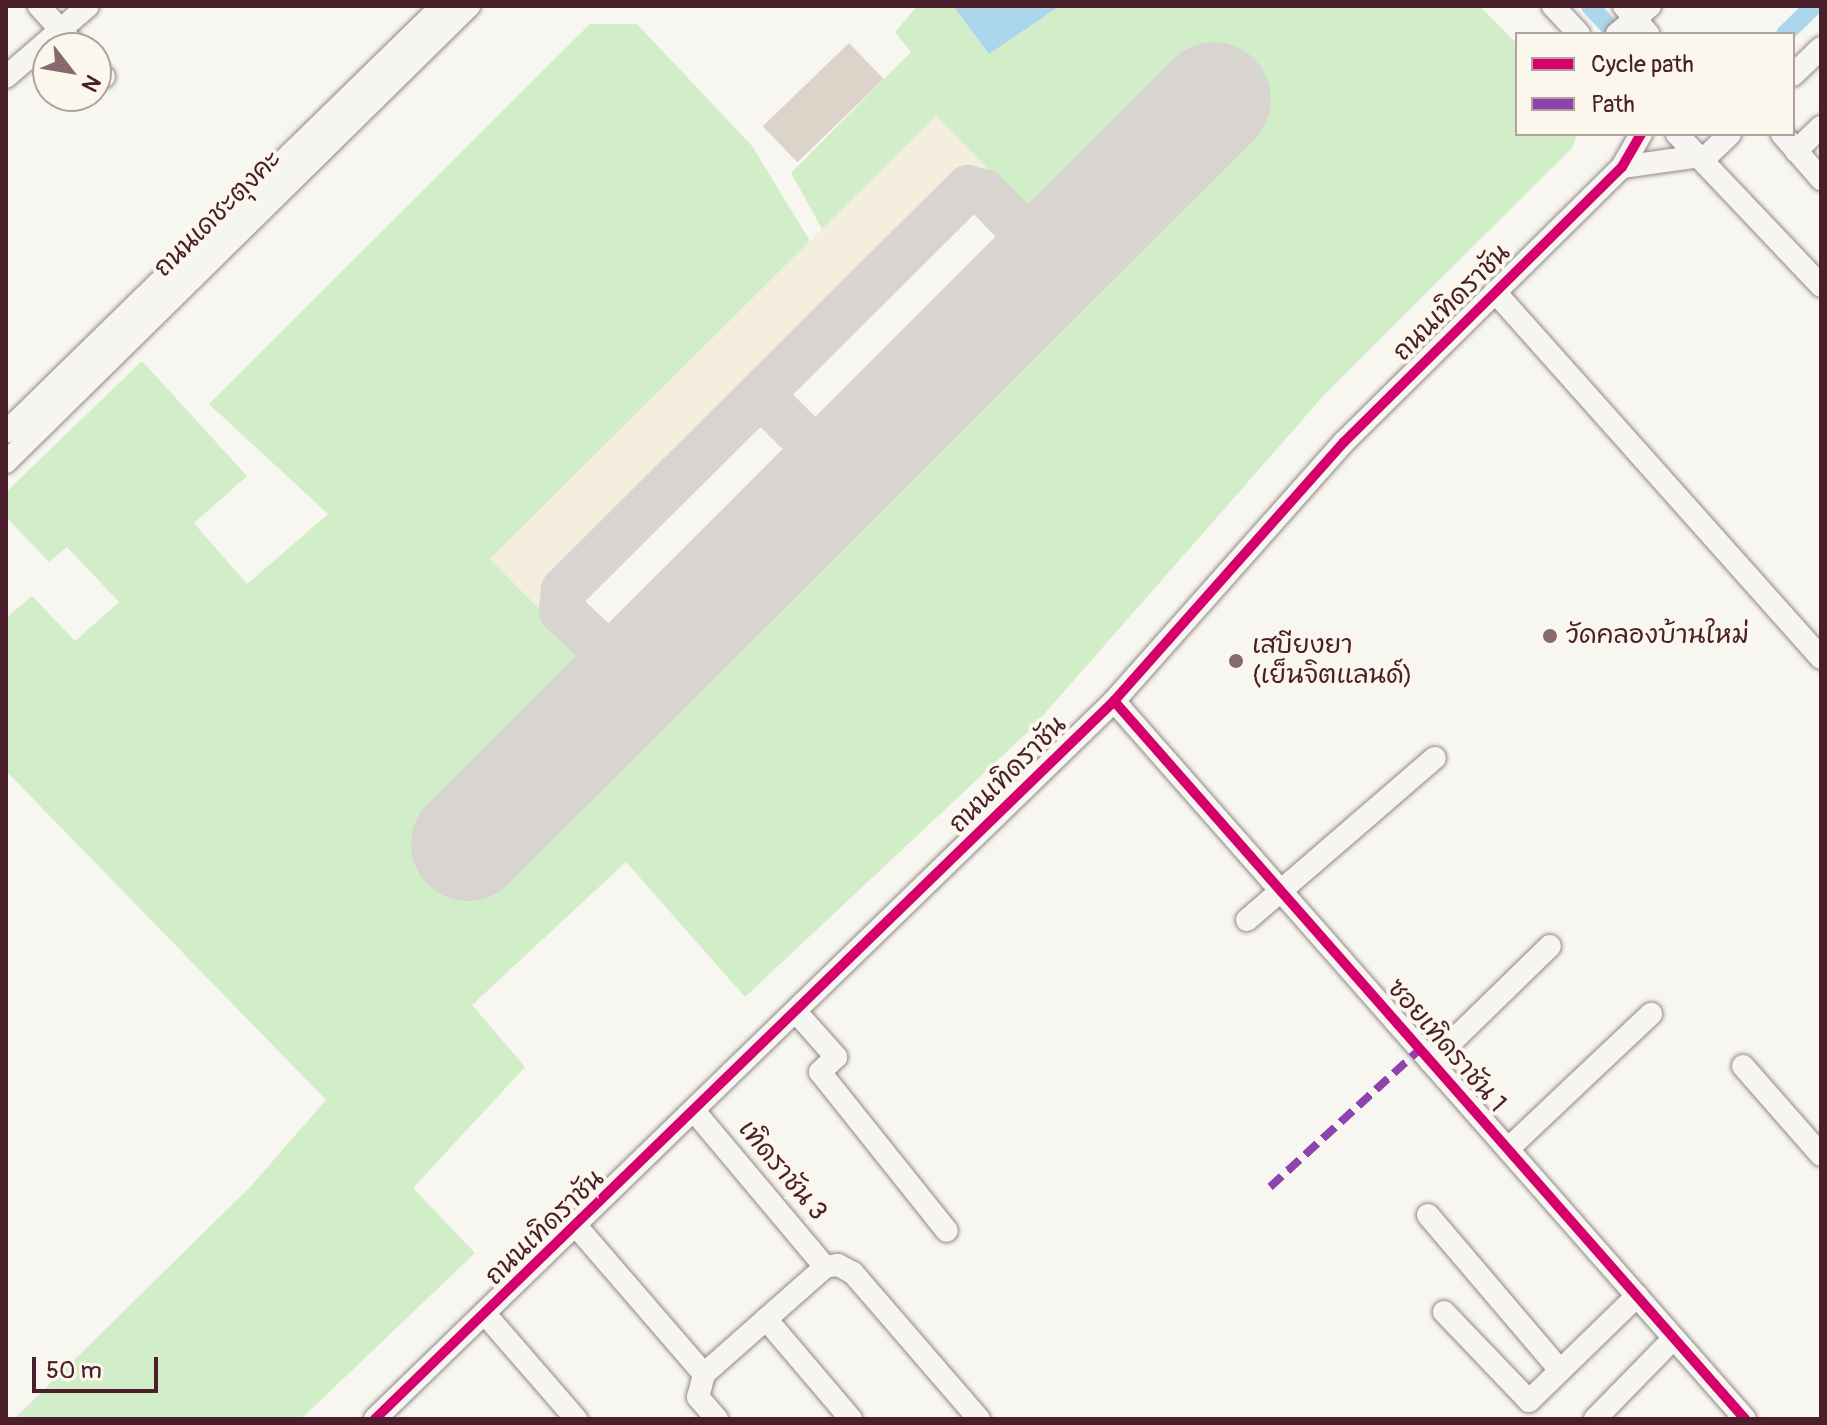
<!DOCTYPE html>
<meta charset="utf-8">
<style>
body{margin:0}
#map{position:relative;width:1827px;height:1425px;overflow:hidden;background:#f8f6f0;font-family:Pangolin,"Playpen Sans Thai",sans-serif}
div>[style]{position:absolute}
.built>*{inset:0;background:#f5edde}
.green>*{inset:0;background:#d2eec9}
.water>*{inset:0;background:#acd6ec}
.canal>*{height:18px;margin:-9px;padding:0 9px;transform-origin:9px;border-radius:9px;background:#acd6ec}
.taxiway>*{height:46px;margin:-23px;padding:0 23px;transform-origin:23px;border-radius:23px;background:#d8d4d0}
.runway>*{height:114px;margin:-57px;padding:0 57px;transform-origin:57px;border-radius:57px;background:#d8d4d0}
.building>*{inset:0;background:#dcd4c9;transform-origin:0 0}
.roads{filter:drop-shadow(0 0 2px #918787) drop-shadow(0 0 2px #918787)}
.minor>*{height:22px;margin:-11px;padding:0 11px;transform-origin:11px;border-radius:11px;background:#f6f5f1}
.quiet>*{height:8px;margin-top:-4px;transform-origin:0;background:repeating-linear-gradient(90deg,#8e44ad 0 16px,transparent 0 24px)}
.cycleway>*{height:10px;margin:-5px;padding:0 5px;transform-origin:5px;border-radius:5px;background:#d6006c}
.dots>*{width:22px;height:22px;translate:-50% -50%;box-sizing:border-box;border:4px solid #fbf7ec;border-radius:50%}
span{translate:-50% -50%;white-space:nowrap;text-align:center;line-height:1.15;-webkit-text-stroke:8px #fbf7ec;paint-order:stroke}
.street-label{font-size:26px;color:#4a1f2b}
.poi-label{font-size:26px;color:#4a1f2b}
.left{translate:0 -50%;text-align:left}
.frame{position:absolute;inset:0;border:8px solid #4a1f2b;pointer-events:none}
.legend{position:absolute;left:1515px;top:32px;width:280px;height:104px;box-sizing:border-box;background:#fbf7ec;border:2px solid #b4a19f;margin:0;padding:10px 14px;list-style:none;font-size:24px;color:#4a1f2b}
.legend li{display:flex;align-items:center;gap:16px;height:40px}
.legend b{width:40px;border:2px solid #b4a19f}
.north{position:absolute;left:32px;top:32px;width:80px;height:80px;box-sizing:border-box;background:#fbf7ec;border:2px solid #b4a19f;border-radius:50%;rotate:121deg;font-size:22px;font-weight:700;line-height:32px;text-align:center;color:#4a1f2b}
.north::after{content:'';display:block;margin:auto;width:28px;height:36px;background:#876a70;clip-path:polygon(50% 0,100% 100%,50% 72%,0 100%)}
.scale{position:absolute;left:32px;top:1357px;width:126px;height:36px;box-sizing:border-box;border:4px solid #4a1f2b;border-top:0;padding-left:10px;font-size:24px;line-height:28px;white-space:nowrap;color:#4a1f2b;-webkit-text-stroke:6px #fbf7ec;paint-order:stroke}
</style>
<div id="map">
<div class="built">
<i style="clip-path:polygon(936px 116px,1044px 226px,1020px 248px,973px 201px,781px 391px,829px 441px,805px 464px,759px 419px,580px 597px,627px 643px,599px 669px,490px 559px)"></i>
</div>
<div class="green">
<i style="clip-path:polygon(917px 6px,953px 6px,989px 54px,1060px 6px,1480px 6px,1517px 44px,1517px 134px,1577px 134px,1572px 148px,1326px 393px,1032px 728px,745px 997px,626px 862px,472px 1005px,525px 1067px,413px 1188px,475px 1253px,301px 1419px,14px 1419px,251px 1186px,326px 1100px,6px 771px,6px 618px,32px 596px,75px 641px,119px 602px,67px 547px,49px 562px,6px 517px,6px 492px,142px 361px,247px 476px,194px 523px,247px 584px,328px 514px,209px 404px,590px 24px,637px 24px,752px 146px,810px 241px,490px 559px,599px 669px,440px 830px,483px 874px,1244px 112px,1201px 68px,1044px 226px,936px 116px,822px 229px,791px 173px,911px 52px,895px 32px)"></i>
</div>
<div class="water">
<i style="clip-path:polygon(953px 6px,1060px 6px,989px 54px)"></i>
</div>
<div class="canal">
<i style="left:1590px;top:6px;width:38px;rotate:47deg"></i>
<i style="left:1785px;top:34px;width:40px;rotate:-44deg"></i>
</div>
<div class="taxiway">
<i style="left:768px;top:387px;width:21px;rotate:76deg"></i>
<i style="left:773px;top:407px;width:76px;rotate:45deg"></i>
<i style="left:827px;top:461px;width:20px;rotate:81deg"></i>
<i style="left:620px;top:692px;width:27px;rotate:-92deg"></i>
<i style="left:619px;top:665px;width:79px;rotate:-136.5deg"></i>
<i style="left:562px;top:611px;width:21px;rotate:-85deg"></i>
<i style="left:564px;top:590px;width:570px;rotate:-44.86deg"></i>
<i style="left:968px;top:188px;width:18px;rotate:16deg"></i>
<i style="left:985px;top:193px;width:69px;rotate:45.6deg"></i>
<i style="left:1033px;top:242px;width:29px;rotate:14deg"></i>
</div>
<div class="runway">
<i style="left:468px;top:844px;width:1054px;rotate:-44.96deg"></i>
</div>
<div class="building">
<i style="left:849px;top:43px;width:50px;height:120px;rotate:46deg"></i>
</div>
<div class="roads">
<div class="minor">
<i style="left:39px;top:6px;width:57px;rotate:47.9deg"></i>
<i style="left:1553px;top:6px;width:38px;rotate:47deg"></i>
<i style="left:1624px;top:6px;width:37px;rotate:49deg"></i>
<i style="left:1617px;top:34px;width:43px;rotate:-40.3deg"></i>
<i style="left:96px;top:69px;width:11px;rotate:45deg"></i>
<i style="left:1793px;top:75px;width:39px;rotate:-44deg"></i>
<i style="left:6px;top:77px;width:108px;rotate:-40.9deg"></i>
<i style="left:1677px;top:134px;width:209px;rotate:46.5deg"></i>
<i style="left:1782px;top:134px;width:60px;rotate:49.1deg"></i>
<i style="left:1796px;top:151px;width:35px;rotate:-44deg"></i>
<i style="left:1704px;top:159px;width:36px;rotate:-44deg"></i>
<i style="left:1622px;top:167px;width:79px;rotate:-8deg"></i>
<i style="left:1495px;top:292px;width:490px;rotate:48.3deg"></i>
<i style="left:6px;top:432px;width:610px;rotate:-44.34deg"></i>
<i style="left:6px;top:462px;width:650px;rotate:-44.56deg"></i>
<i style="left:1114px;top:701px;width:956px;rotate:48.69deg"></i>
<i style="left:1247px;top:920px;width:248px;rotate:-40.8deg"></i>
<i style="left:797px;top:1013px;width:59px;rotate:48.4deg"></i>
<i style="left:836px;top:1057px;width:22px;rotate:137deg"></i>
<i style="left:820px;top:1072px;width:203px;rotate:51.4deg"></i>
<i style="left:1431px;top:1062px;width:166px;rotate:-44.3deg"></i>
<i style="left:1743px;top:1066px;width:118px;rotate:48.8deg"></i>
<i style="left:695px;top:1112px;width:202px;rotate:50deg"></i>
<i style="left:1508px;top:1149px;width:197px;rotate:-43.4deg"></i>
<i style="left:1428px;top:1215px;width:204px;rotate:49.6deg"></i>
<i style="left:577px;top:1227px;width:194px;rotate:49.2deg"></i>
<i style="left:1444px;top:1312px;width:123px;rotate:46.3deg"></i>
<i style="left:1529px;top:1401px;width:151px;rotate:-44.2deg"></i>
<i style="left:486px;top:1315px;width:138px;rotate:49.1deg"></i>
<i style="left:766px;top:1319px;width:131px;rotate:49.6deg"></i>
<i style="left:375px;top:1419px;width:1030px;rotate:-44.17deg"></i>
<i style="left:1114px;top:701px;width:346px;rotate:-48.4deg"></i>
<i style="left:1344px;top:442px;width:391px;rotate:-44.7deg"></i>
<i style="left:1622px;top:167px;width:38px;rotate:-60deg"></i>
<i style="left:717px;top:1419px;width:29px;rotate:-131deg"></i>
<i style="left:698px;top:1397px;width:24px;rotate:-75deg"></i>
<i style="left:704px;top:1374px;width:162px;rotate:-41.5deg"></i>
<i style="left:825px;top:1267px;width:13px;rotate:-9deg"></i>
<i style="left:838px;top:1265px;width:17px;rotate:28deg"></i>
<i style="left:853px;top:1273px;width:193px;rotate:49.2deg"></i>
<i style="left:1595px;top:1419px;width:113px;rotate:-45.7deg"></i>
</div>
</div>
<div class="quiet">
<i style="left:1270px;top:1187px;width:204px;rotate:-42.6deg"></i>
</div>
<div class="cycleway">
<i style="left:1114px;top:701px;width:956px;rotate:48.69deg"></i>
<i style="left:375px;top:1419px;width:1030px;rotate:-44.17deg"></i>
<i style="left:1114px;top:701px;width:346px;rotate:-48.4deg"></i>
<i style="left:1344px;top:442px;width:391px;rotate:-44.7deg"></i>
<i style="left:1622px;top:167px;width:38px;rotate:-60deg"></i>
</div>
<div class="dots">
<i style="left:1550px;top:636px;background:#876a70"></i>
<i style="left:1236px;top:661px;background:#876a70"></i>
</div>
<div class="street-label">
<span style="left:218px;top:214px;rotate:-45deg">ถนนเดชะตุงคะ</span>
<span style="left:1452px;top:303px;rotate:-45deg">ถนนเทิดราชัน</span>
<span style="left:1008px;top:775px;rotate:-45deg">ถนนเทิดราชัน</span>
<span style="left:1446px;top:1046px;rotate:49deg">ซอยเทิดราชัน 1</span>
<span style="left:782px;top:1171px;rotate:50deg">เทิดราชัน 3</span>
<span style="left:545px;top:1228px;rotate:-44deg">ถนนเทิดราชัน</span>
</div>
<div class="poi-label">
<span class="left" style="left:1566px;top:636px">วัดคลองบ้านใหม่</span>
<span class="left" style="left:1252px;top:661px">เสบียงยา<br>(เย็นจิตแลนด์)</span>
</div>
<div class="frame"></div>
<ul class="legend">
<li><b style="height:10px;background:#d6006c"></b>Cycle path</li>
<li><b style="height:10px;background:#8e44ad"></b>Path</li>
</ul>
<div class="north">N</div>
<div class="scale">50 m</div>
</div>
